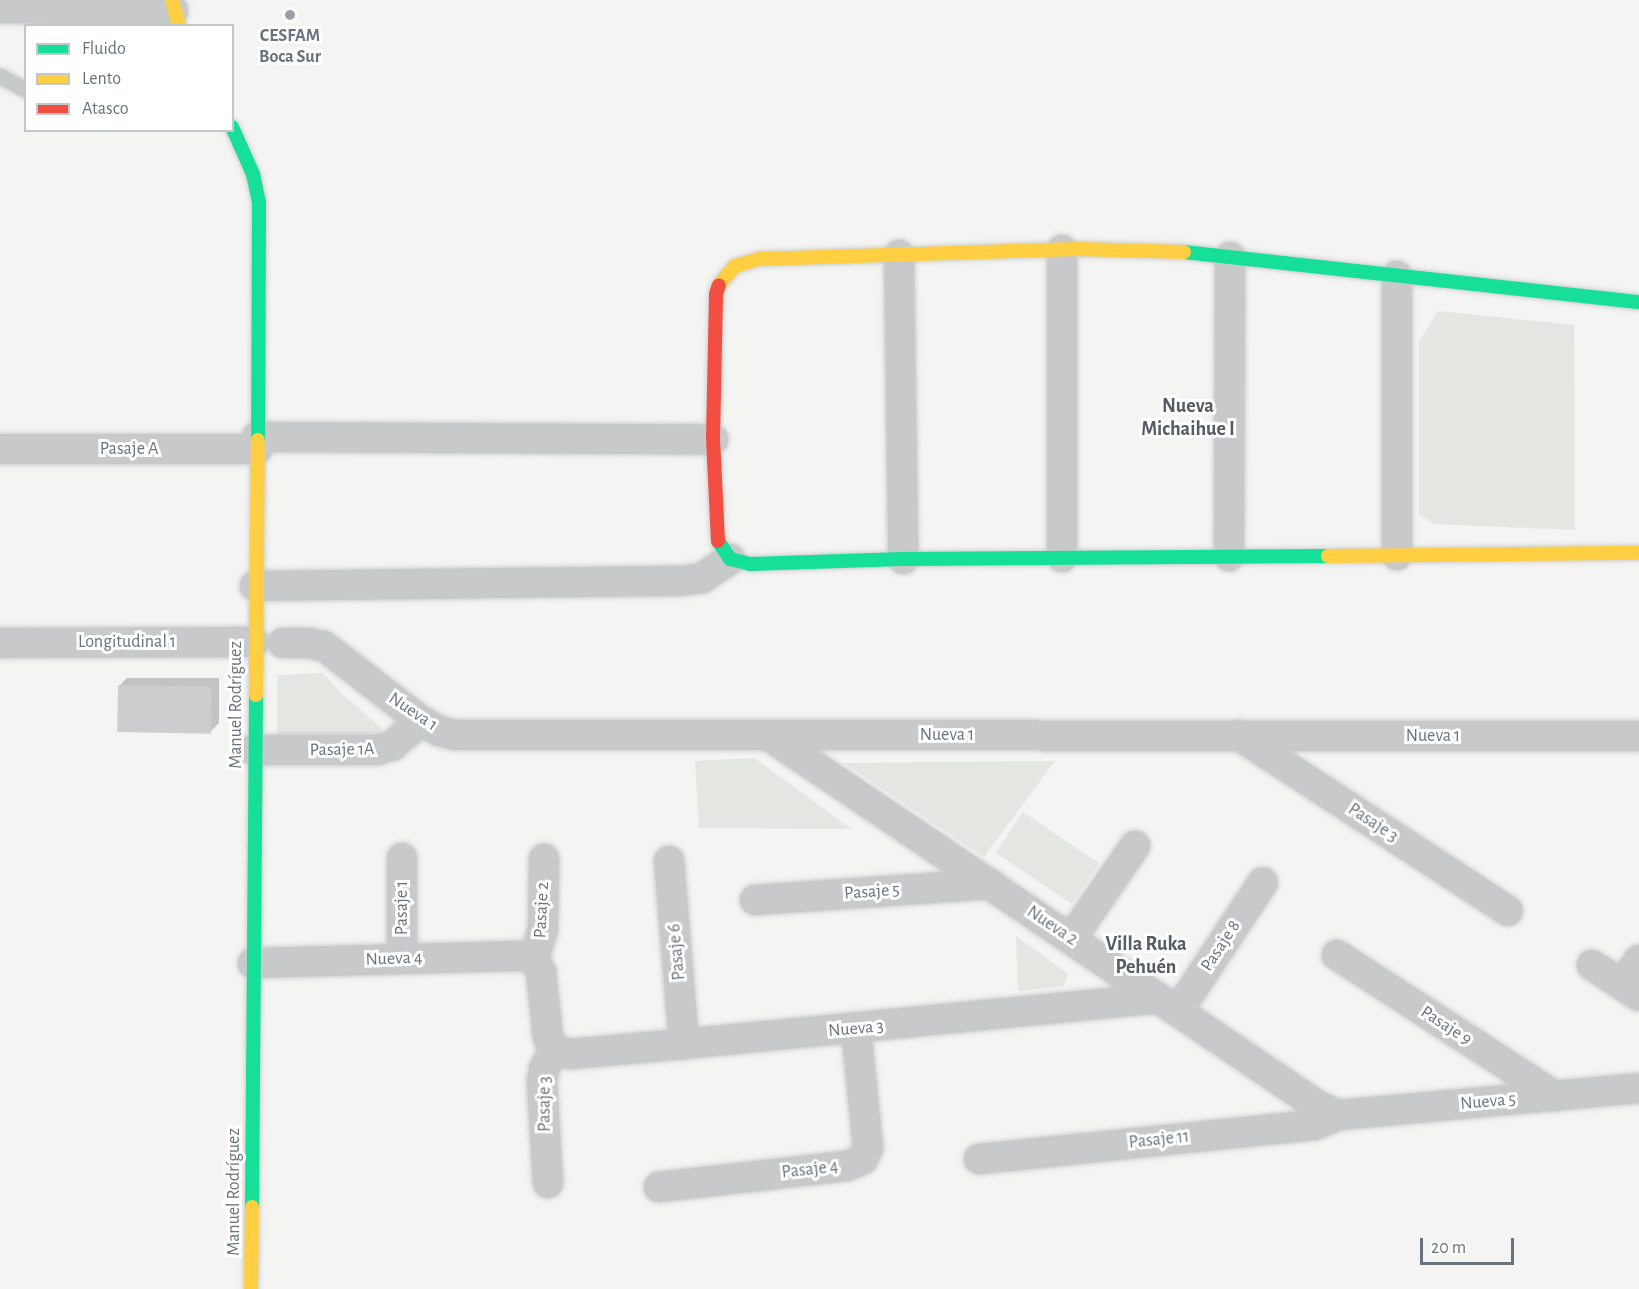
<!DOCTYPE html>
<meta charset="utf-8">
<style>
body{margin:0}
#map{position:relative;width:1639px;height:1289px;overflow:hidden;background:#f4f4f3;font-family:"Alegreya Sans",sans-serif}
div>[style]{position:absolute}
.green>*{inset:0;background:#e4e6e1;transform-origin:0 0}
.shadow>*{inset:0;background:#0003}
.building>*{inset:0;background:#cccdce;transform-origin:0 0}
.roads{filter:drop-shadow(0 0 2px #d0d0d1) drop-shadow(0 0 2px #d0d0d1)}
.lane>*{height:15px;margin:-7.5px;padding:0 7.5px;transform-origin:7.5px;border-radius:7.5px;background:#c8c9ca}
.street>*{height:30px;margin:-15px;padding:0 15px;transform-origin:15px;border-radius:15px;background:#c8c9ca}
.fast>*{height:14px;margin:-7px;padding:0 7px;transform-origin:7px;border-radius:7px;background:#16e098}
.slow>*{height:14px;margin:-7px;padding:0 7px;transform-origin:7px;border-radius:7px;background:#ffcf43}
.jam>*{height:14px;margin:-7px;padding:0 7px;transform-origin:7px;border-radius:7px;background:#f24e42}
.dots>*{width:16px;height:16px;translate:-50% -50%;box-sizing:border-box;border:3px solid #fff;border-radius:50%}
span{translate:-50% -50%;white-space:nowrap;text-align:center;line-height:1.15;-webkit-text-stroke:6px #fff;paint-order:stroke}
.poi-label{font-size:18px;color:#67737f;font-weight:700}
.street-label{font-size:18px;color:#67737f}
.neighbourhood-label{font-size:20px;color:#545c65;font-weight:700}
.legend{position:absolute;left:24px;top:24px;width:210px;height:108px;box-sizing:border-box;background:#fff;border:2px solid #c2c7cc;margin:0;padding:8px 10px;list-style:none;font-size:18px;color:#67737f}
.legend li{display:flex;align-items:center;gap:12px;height:30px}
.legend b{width:30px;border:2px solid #c2c7cc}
.scale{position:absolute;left:1420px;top:1238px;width:94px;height:27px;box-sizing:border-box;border:3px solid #67737f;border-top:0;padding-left:8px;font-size:18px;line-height:21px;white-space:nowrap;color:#67737f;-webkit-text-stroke:4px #fff;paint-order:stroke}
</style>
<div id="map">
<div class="green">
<i style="clip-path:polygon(1438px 311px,1574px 325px,1575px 530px,1433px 524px,1419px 514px,1419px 341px)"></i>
<i style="clip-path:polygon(323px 673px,341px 693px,382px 728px,373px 740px,277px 742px,277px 675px)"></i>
<i style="clip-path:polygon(754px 758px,852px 829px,699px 828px,695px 761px)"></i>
<i style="clip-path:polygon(1055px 761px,984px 857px,844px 763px)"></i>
<i style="left:1023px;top:812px;width:92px;height:49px;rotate:34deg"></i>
<i style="clip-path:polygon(1016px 936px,1068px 974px,1064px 986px,1018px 991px)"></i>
</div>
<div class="shadow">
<i style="clip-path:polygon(127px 678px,219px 678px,219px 723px,211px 731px,119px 686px)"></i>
</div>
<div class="building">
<i style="left:118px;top:685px;width:94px;height:47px;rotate:1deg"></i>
</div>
<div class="roads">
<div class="lane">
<i style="left:0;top:76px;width:30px;rotate:28deg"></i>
</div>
<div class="street">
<i style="left:0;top:8px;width:173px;rotate:1deg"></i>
<i style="left:899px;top:255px;width:304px;rotate:89.2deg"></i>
<i style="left:1397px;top:276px;width:279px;rotate:90deg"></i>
<i style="left:257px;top:437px;width:456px;rotate:0.3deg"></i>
<i style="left:0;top:449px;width:257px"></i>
<i style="left:1229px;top:556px;width:299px;rotate:-89.8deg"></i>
<i style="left:1062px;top:557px;width:307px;rotate:-90deg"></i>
<i style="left:255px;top:586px;width:426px;rotate:-0.7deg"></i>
<i style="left:681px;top:581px;width:21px;rotate:-8deg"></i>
<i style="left:702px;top:578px;width:34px;rotate:-34deg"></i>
<i style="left:0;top:643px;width:254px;rotate:-0.2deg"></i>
<i style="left:283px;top:643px;width:25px"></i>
<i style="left:308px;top:643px;width:16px;rotate:11deg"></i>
<i style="left:324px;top:646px;width:123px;rotate:37.7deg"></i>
<i style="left:421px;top:721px;width:21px;rotate:29deg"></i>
<i style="left:439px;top:731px;width:16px;rotate:14deg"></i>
<i style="left:455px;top:735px;width:1184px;rotate:0.05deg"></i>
<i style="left:768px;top:735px;width:663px;rotate:34deg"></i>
<i style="left:1318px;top:1106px;width:22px;rotate:24deg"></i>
<i style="left:1238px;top:735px;width:322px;rotate:33.1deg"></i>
<i style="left:253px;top:750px;width:124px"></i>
<i style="left:377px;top:750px;width:17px;rotate:-17deg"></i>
<i style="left:393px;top:745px;width:37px;rotate:-41deg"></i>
<i style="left:669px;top:861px;width:184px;rotate:85.3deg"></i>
<i style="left:755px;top:900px;width:236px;rotate:-3.9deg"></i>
<i style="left:1071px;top:939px;width:113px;rotate:-55.5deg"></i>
<i style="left:1337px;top:955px;width:260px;rotate:32.9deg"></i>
<i style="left:402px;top:959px;width:101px;rotate:-90deg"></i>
<i style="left:534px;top:960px;width:32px;rotate:-74deg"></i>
<i style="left:543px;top:929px;width:70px;rotate:-89.2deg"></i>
<i style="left:253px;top:963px;width:274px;rotate:-1.5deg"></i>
<i style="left:527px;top:956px;width:8px;rotate:30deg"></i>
<i style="left:534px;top:960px;width:14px;rotate:60deg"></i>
<i style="left:541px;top:972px;width:65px;rotate:83.9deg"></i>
<i style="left:548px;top:1037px;width:14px;rotate:65deg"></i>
<i style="left:1592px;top:965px;width:56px;rotate:33.4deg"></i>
<i style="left:1622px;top:985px;width:30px;rotate:-56deg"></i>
<i style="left:1178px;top:1011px;width:154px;rotate:-56.6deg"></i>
<i style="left:554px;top:1050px;width:16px;rotate:14deg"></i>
<i style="left:570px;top:1054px;width:114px;rotate:-5deg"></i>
<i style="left:684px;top:1044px;width:476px;rotate:-5.5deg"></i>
<i style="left:979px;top:1159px;width:338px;rotate:-5.8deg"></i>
<i style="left:1315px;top:1125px;width:25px;rotate:-23deg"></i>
<i style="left:1338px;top:1115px;width:302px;rotate:-5.1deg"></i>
<i style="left:548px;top:1183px;width:101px;rotate:-93.4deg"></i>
<i style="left:542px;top:1082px;width:13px;rotate:-81deg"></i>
<i style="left:544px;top:1069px;width:21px;rotate:-62deg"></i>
<i style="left:659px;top:1187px;width:189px;rotate:-6.4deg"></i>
<i style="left:847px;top:1166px;width:17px;rotate:-24deg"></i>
<i style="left:863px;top:1159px;width:13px;rotate:-67deg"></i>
<i style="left:868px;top:1147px;width:119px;rotate:-95.8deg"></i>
</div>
<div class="fast">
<i style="left:232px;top:127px;width:51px;rotate:65.9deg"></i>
<i style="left:253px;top:174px;width:29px;rotate:78deg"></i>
<i style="left:259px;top:202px;width:238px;rotate:90.2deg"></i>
<i style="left:1184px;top:252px;width:458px;rotate:6.3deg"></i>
<i style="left:718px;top:541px;width:22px;rotate:56deg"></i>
<i style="left:730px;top:559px;width:21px;rotate:14deg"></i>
<i style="left:750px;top:564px;width:153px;rotate:-1.9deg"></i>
<i style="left:903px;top:559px;width:425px;rotate:-0.4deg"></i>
<i style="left:252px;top:1207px;width:512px;rotate:-89.55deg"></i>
</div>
<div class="slow">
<i style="left:172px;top:0;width:27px;rotate:75deg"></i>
<i style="left:719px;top:285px;width:25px;rotate:-50deg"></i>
<i style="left:735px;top:266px;width:25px;rotate:-16deg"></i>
<i style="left:759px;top:259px;width:319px;rotate:-1.8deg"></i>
<i style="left:1078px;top:249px;width:106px;rotate:1.6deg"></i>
<i style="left:1328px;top:556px;width:311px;rotate:-0.6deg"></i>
<i style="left:256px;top:695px;width:255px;rotate:-89.6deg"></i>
<i style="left:251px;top:1289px;width:82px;rotate:-89.3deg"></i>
</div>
<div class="jam">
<i style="left:718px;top:541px;width:102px;rotate:-92.8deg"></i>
<i style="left:713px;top:439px;width:145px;rotate:-88.8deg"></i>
<i style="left:716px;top:294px;width:9px;rotate:-72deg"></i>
</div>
</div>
<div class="dots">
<i style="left:290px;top:15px;background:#98a0a8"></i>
</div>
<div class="poi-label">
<span style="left:290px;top:47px">CESFAM<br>Boca Sur</span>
</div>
<div class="street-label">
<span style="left:129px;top:449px">Pasaje A</span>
<span style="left:127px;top:642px">Longitudinal 1</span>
<span style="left:236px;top:705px;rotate:-90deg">Manuel Rodríguez</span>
<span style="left:413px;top:712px;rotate:34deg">Nueva 1</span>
<span style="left:947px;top:735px">Nueva 1</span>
<span style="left:1433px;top:736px">Nueva 1</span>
<span style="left:342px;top:750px;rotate:-1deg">Pasaje 1A</span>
<span style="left:1373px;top:823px;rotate:33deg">Pasaje 3</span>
<span style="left:872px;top:892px;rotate:-4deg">Pasaje 5</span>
<span style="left:402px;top:908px;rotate:-90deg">Pasaje 1</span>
<span style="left:542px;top:910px;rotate:-87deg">Pasaje 2</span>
<span style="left:1052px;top:926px;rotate:34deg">Nueva 2</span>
<span style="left:1221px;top:946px;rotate:-57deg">Pasaje 8</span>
<span style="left:677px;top:952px;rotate:-95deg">Pasaje 6</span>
<span style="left:394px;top:959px;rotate:-2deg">Nueva 4</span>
<span style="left:1446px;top:1026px;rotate:33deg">Pasaje 9</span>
<span style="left:856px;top:1029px;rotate:-5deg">Nueva 3</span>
<span style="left:1488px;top:1102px;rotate:-5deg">Nueva 5</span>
<span style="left:545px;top:1104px;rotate:-90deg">Pasaje 3</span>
<span style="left:1159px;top:1140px;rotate:-6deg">Pasaje 11</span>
<span style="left:810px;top:1170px;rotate:-6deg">Pasaje 4</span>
<span style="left:234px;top:1192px;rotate:-90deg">Manuel Rodríguez</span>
</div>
<div class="neighbourhood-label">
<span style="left:1188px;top:418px">Nueva<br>Michaihue I</span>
<span style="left:1146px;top:956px">Villa Ruka<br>Pehuén</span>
</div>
<ul class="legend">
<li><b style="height:8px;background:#16e098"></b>Fluido</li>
<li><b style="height:8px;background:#ffcf43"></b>Lento</li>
<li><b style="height:8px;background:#f24e42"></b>Atasco</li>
</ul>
<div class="scale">20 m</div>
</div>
